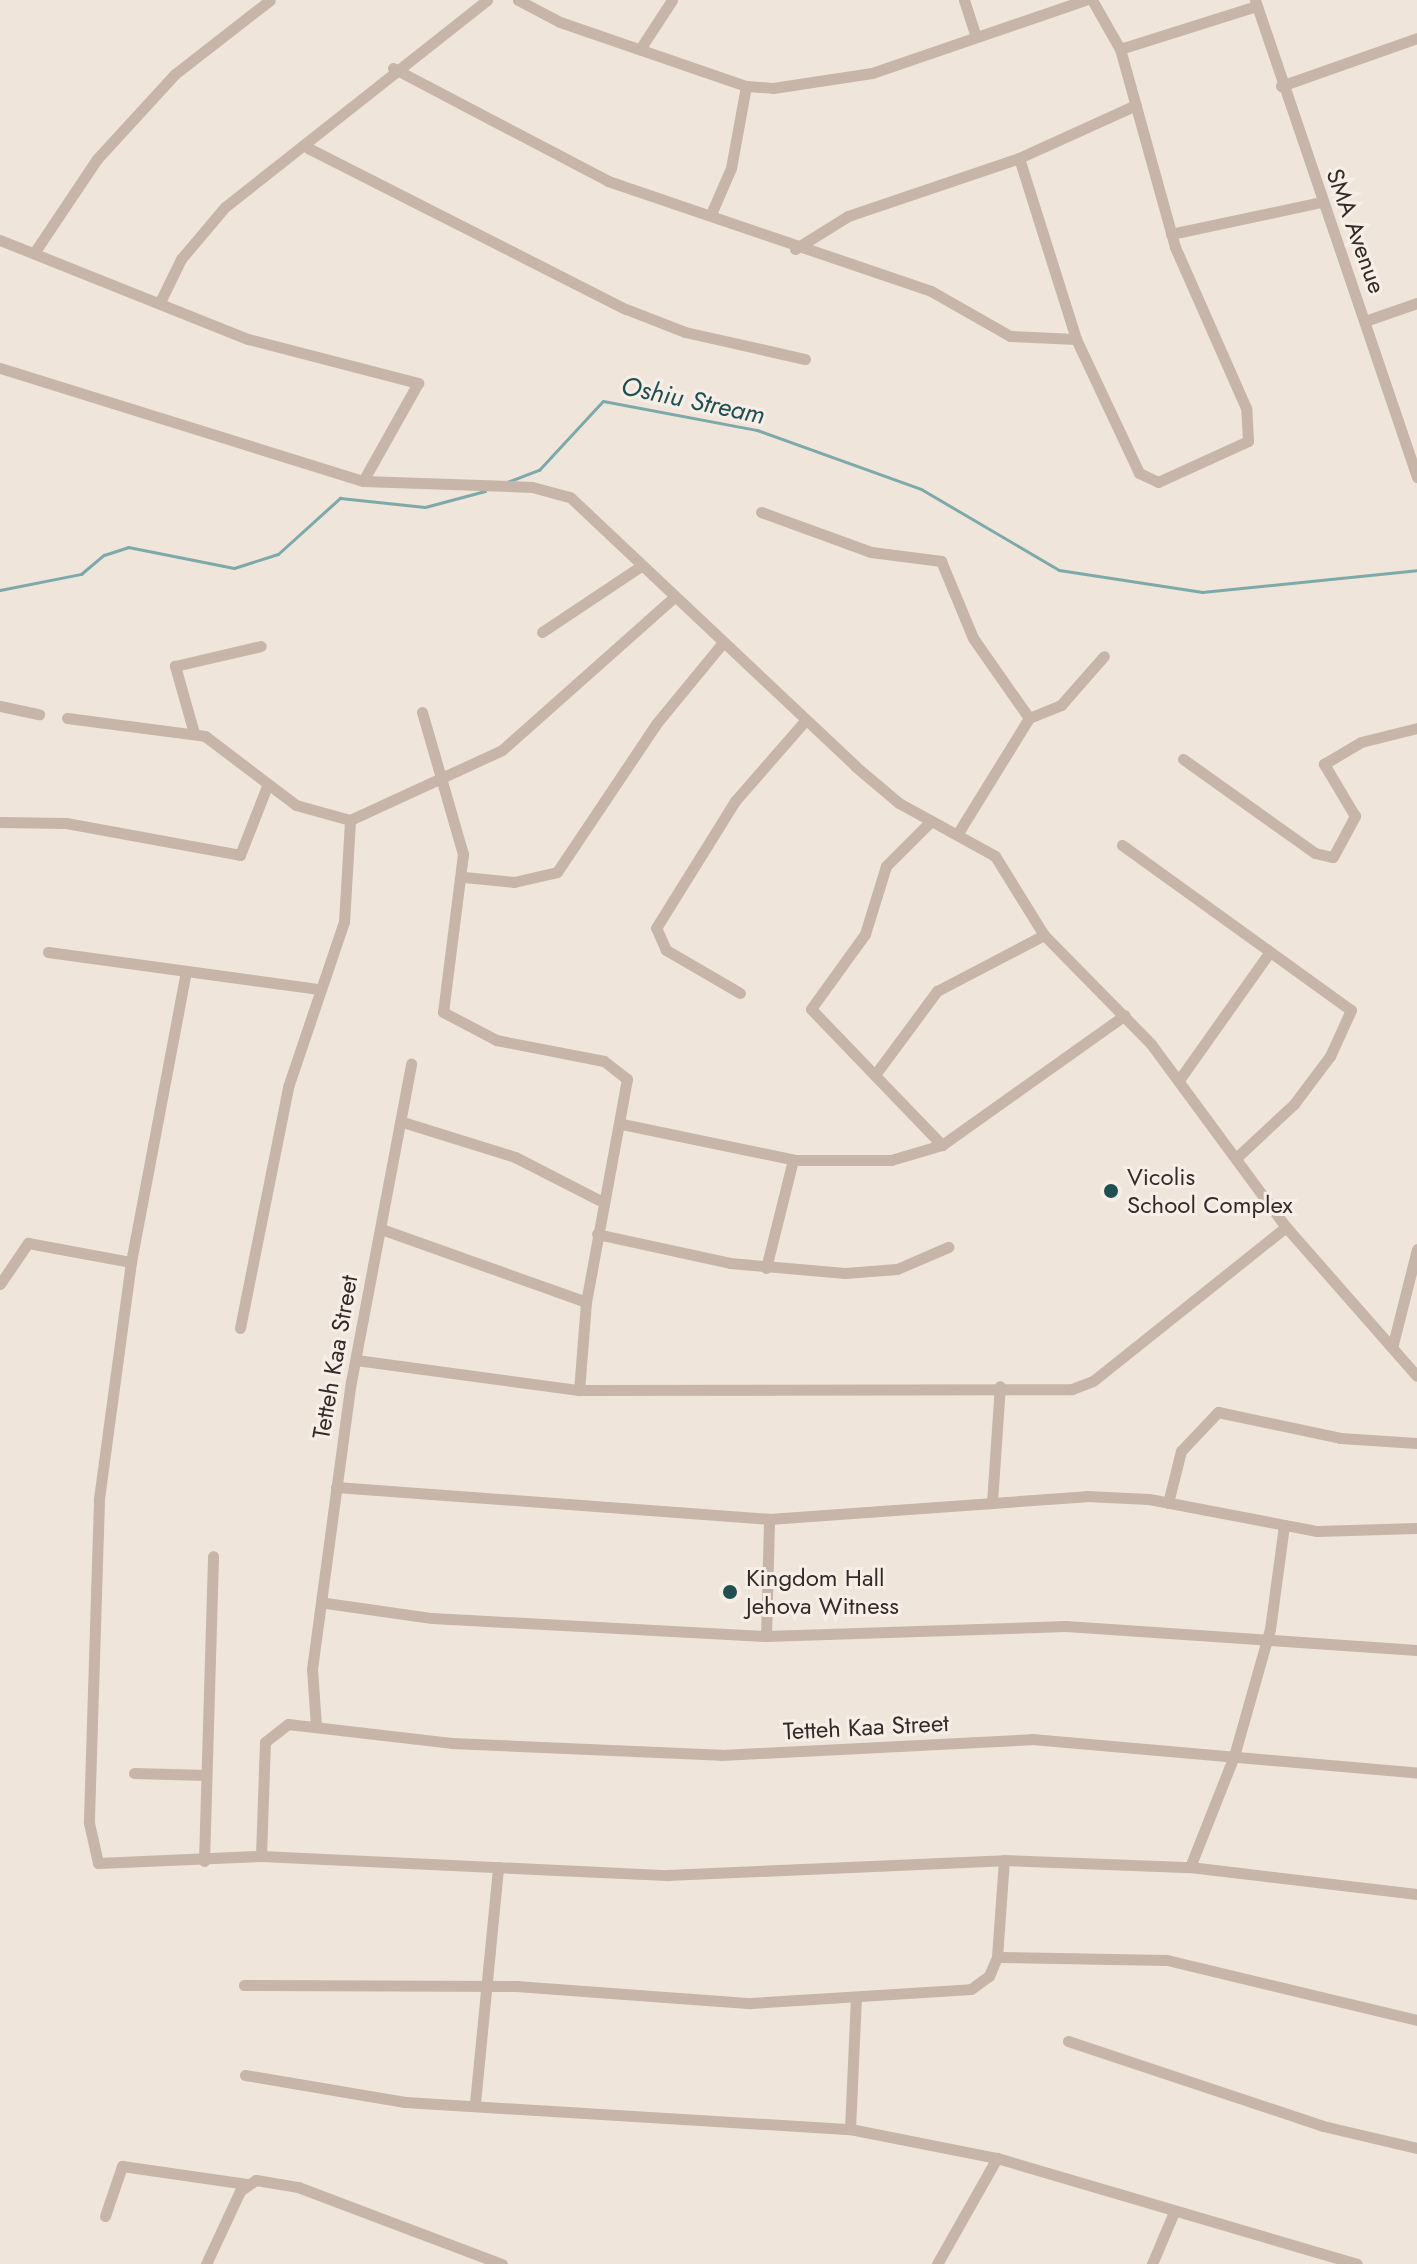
<!DOCTYPE html>
<style>
body{margin:0}
#map{position:relative;width:1417px;height:2264px;overflow:hidden;background:#efe5db;font-family:Jost,sans-serif}
div>[style]{position:absolute}
.stream>*{height:3px;margin:-1.5px;padding:0 1.5px;transform-origin:1.5px;border-radius:1.5px;background:#7da9aa}
.street>*{height:11px;margin:-5.5px;padding:0 5.5px;transform-origin:5.5px;border-radius:5.5px;background:#c6b5a8}
.dots>*{width:22px;height:22px;translate:-50% -50%;box-sizing:border-box;border:4px solid #f7efe7;border-radius:50%}
span{translate:-50% -50%;white-space:nowrap;text-align:center;line-height:1.15;-webkit-text-stroke:6px #f7efe7;paint-order:stroke}
.street-label{font-size:24px;color:#342b28}
.poi-label{font-size:24px;color:#342b28}
.left{translate:0 -50%;text-align:left}
.water-label{font-size:26px;color:#215052;font-style:italic}
</style>
<div id="map">
<div class="stream">
<i style="left:507px;top:482px;width:34px;rotate:-21deg"></i>
<i style="left:539px;top:470px;width:94px;rotate:-47.2deg"></i>
<i style="left:603px;top:401px;width:157px;rotate:10.7deg"></i>
<i style="left:757px;top:430px;width:174px;rotate:19.8deg"></i>
<i style="left:921px;top:489px;width:160px;rotate:30.4deg"></i>
<i style="left:1059px;top:570px;width:145px;rotate:8.7deg"></i>
<i style="left:1202px;top:592px;width:216px;rotate:-5.8deg"></i>
<i style="left:0;top:590px;width:83px;rotate:-11.2deg"></i>
<i style="left:81px;top:574px;width:30px;rotate:-40deg"></i>
<i style="left:104px;top:555px;width:25px;rotate:-18deg"></i>
<i style="left:128px;top:547px;width:108px;rotate:11.2deg"></i>
<i style="left:234px;top:568px;width:46px;rotate:-17.7deg"></i>
<i style="left:278px;top:554px;width:84px;rotate:-42.1deg"></i>
<i style="left:340px;top:498px;width:85px;rotate:6deg"></i>
<i style="left:425px;top:507px;width:62px;rotate:-14.9deg"></i>
</div>
<div class="street">
<i style="left:518px;top:0;width:47px;rotate:27.6deg"></i>
<i style="left:560px;top:22px;width:197px;rotate:19deg"></i>
<i style="left:746px;top:86px;width:27px;rotate:4deg"></i>
<i style="left:773px;top:88px;width:100px;rotate:-8.6deg"></i>
<i style="left:872px;top:73px;width:225px;rotate:-18.9deg"></i>
<i style="left:964px;top:0;width:35px;rotate:72deg"></i>
<i style="left:1255px;top:0;width:504px;rotate:71.24deg"></i>
<i style="left:642px;top:46px;width:55px;rotate:-56.9deg"></i>
<i style="left:1120px;top:49px;width:143px;rotate:-17.5deg"></i>
<i style="left:393px;top:68px;width:243px;rotate:27.7deg"></i>
<i style="left:608px;top:181px;width:341px;rotate:18.8deg"></i>
<i style="left:931px;top:291px;width:91px;rotate:29.7deg"></i>
<i style="left:1010px;top:336px;width:66px;rotate:2.6deg"></i>
<i style="left:1281px;top:86px;width:144px;rotate:-19.4deg"></i>
<i style="left:308px;top:148px;width:356px;rotate:26.9deg"></i>
<i style="left:626px;top:309px;width:63px;rotate:21.3deg"></i>
<i style="left:685px;top:332px;width:123px;rotate:12.7deg"></i>
<i style="left:1019px;top:158px;width:190px;rotate:72.5deg"></i>
<i style="left:1076px;top:339px;width:148px;rotate:64.8deg"></i>
<i style="left:1139px;top:473px;width:21px;rotate:25deg"></i>
<i style="left:1158px;top:482px;width:99px;rotate:-24.5deg"></i>
<i style="left:1248px;top:441px;width:33px;rotate:-93deg"></i>
<i style="left:1246px;top:408px;width:176px;rotate:-113.8deg"></i>
<i style="left:1175px;top:247px;width:205px;rotate:-105.5deg"></i>
<i style="left:1120px;top:49px;width:56px;rotate:-119.7deg"></i>
<i style="left:711px;top:214px;width:50px;rotate:-66.5deg"></i>
<i style="left:731px;top:168px;width:83px;rotate:-79.6deg"></i>
<i style="left:1171px;top:234px;width:154px;rotate:-12deg"></i>
<i style="left:0;top:240px;width:267px;rotate:21.8deg"></i>
<i style="left:248px;top:339px;width:176px;rotate:14.5deg"></i>
<i style="left:418px;top:383px;width:112px;rotate:119.3deg"></i>
<i style="left:795px;top:249px;width:62px;rotate:-31.9deg"></i>
<i style="left:848px;top:216px;width:181px;rotate:-18.7deg"></i>
<i style="left:1019px;top:158px;width:128px;rotate:-24.4deg"></i>
<i style="left:36px;top:250px;width:110px;rotate:-56.2deg"></i>
<i style="left:97px;top:159px;width:115px;rotate:-47.5deg"></i>
<i style="left:175px;top:74px;width:120px;rotate:-37.9deg"></i>
<i style="left:161px;top:300px;width:46px;rotate:-64deg"></i>
<i style="left:181px;top:259px;width:68px;rotate:-49.8deg"></i>
<i style="left:225px;top:207px;width:334px;rotate:-38.3deg"></i>
<i style="left:1365px;top:321px;width:55px;rotate:-19.1deg"></i>
<i style="left:0;top:368px;width:380px;rotate:17.3deg"></i>
<i style="left:363px;top:481px;width:169px;rotate:2deg"></i>
<i style="left:532px;top:487px;width:39px;rotate:15deg"></i>
<i style="left:570px;top:497px;width:392px;rotate:43.3deg"></i>
<i style="left:855px;top:766px;width:57px;rotate:40.1deg"></i>
<i style="left:899px;top:803px;width:110px;rotate:28.9deg"></i>
<i style="left:995px;top:856px;width:93px;rotate:58.2deg"></i>
<i style="left:1044px;top:935px;width:153px;rotate:45.5deg"></i>
<i style="left:1151px;top:1044px;width:227px;rotate:53.6deg"></i>
<i style="left:1286px;top:1227px;width:198px;rotate:48.7deg"></i>
<i style="left:761px;top:512px;width:117px;rotate:20deg"></i>
<i style="left:871px;top:552px;width:71px;rotate:7.3deg"></i>
<i style="left:941px;top:561px;width:83px;rotate:67.4deg"></i>
<i style="left:973px;top:638px;width:98px;rotate:55deg"></i>
<i style="left:542px;top:632px;width:119px;rotate:-33.7deg"></i>
<i style="left:0;top:706px;width:40px;rotate:12deg"></i>
<i style="left:422px;top:712px;width:148px;rotate:73.9deg"></i>
<i style="left:463px;top:854px;width:159px;rotate:97.2deg"></i>
<i style="left:443px;top:1012px;width:60px;rotate:27.8deg"></i>
<i style="left:496px;top:1040px;width:110px;rotate:11deg"></i>
<i style="left:604px;top:1061px;width:29px;rotate:38deg"></i>
<i style="left:627px;top:1079px;width:227px;rotate:100.4deg"></i>
<i style="left:586px;top:1302px;width:88px;rotate:94.5deg"></i>
<i style="left:67px;top:718px;width:139px;rotate:7.4deg"></i>
<i style="left:205px;top:736px;width:114px;rotate:37.2deg"></i>
<i style="left:296px;top:805px;width:56px;rotate:15.5deg"></i>
<i style="left:350px;top:820px;width:167px;rotate:-24.7deg"></i>
<i style="left:502px;top:750px;width:226px;rotate:-41.6deg"></i>
<i style="left:194px;top:733px;width:70px;rotate:-105.8deg"></i>
<i style="left:175px;top:666px;width:88px;rotate:-13.1deg"></i>
<i style="left:1183px;top:759px;width:162px;rotate:35.5deg"></i>
<i style="left:1315px;top:853px;width:18px;rotate:13deg"></i>
<i style="left:1333px;top:857px;width:47px;rotate:-61.8deg"></i>
<i style="left:1355px;top:816px;width:61px;rotate:-120.8deg"></i>
<i style="left:1324px;top:764px;width:43px;rotate:-30.7deg"></i>
<i style="left:1361px;top:742px;width:58px;rotate:-14deg"></i>
<i style="left:931px;top:821px;width:64px;rotate:135deg"></i>
<i style="left:886px;top:866px;width:71px;rotate:107.2deg"></i>
<i style="left:865px;top:934px;width:92px;rotate:125.8deg"></i>
<i style="left:811px;top:1009px;width:189px;rotate:46.1deg"></i>
<i style="left:0;top:822px;width:66px;rotate:0.9deg"></i>
<i style="left:66px;top:823px;width:177px;rotate:10.4deg"></i>
<i style="left:240px;top:855px;width:74px;rotate:-68.6deg"></i>
<i style="left:958px;top:833px;width:135px;rotate:-58.3deg"></i>
<i style="left:1029px;top:718px;width:35px;rotate:-22deg"></i>
<i style="left:1061px;top:705px;width:65px;rotate:-48.7deg"></i>
<i style="left:1122px;top:845px;width:282px;rotate:35.8deg"></i>
<i style="left:1351px;top:1010px;width:51px;rotate:114.5deg"></i>
<i style="left:1330px;top:1056px;width:60px;rotate:126.9deg"></i>
<i style="left:1294px;top:1104px;width:79px;rotate:137deg"></i>
<i style="left:464px;top:877px;width:50px;rotate:5.7deg"></i>
<i style="left:514px;top:882px;width:44px;rotate:-13.1deg"></i>
<i style="left:557px;top:872px;width:178px;rotate:-56.2deg"></i>
<i style="left:656px;top:724px;width:101px;rotate:-50.6deg"></i>
<i style="left:48px;top:952px;width:272px;rotate:7.8deg"></i>
<i style="left:186px;top:971px;width:296px;rotate:100.7deg"></i>
<i style="left:131px;top:1262px;width:240px;rotate:97.7deg"></i>
<i style="left:99px;top:1500px;width:323px;rotate:91.8deg"></i>
<i style="left:89px;top:1823px;width:41px;rotate:77.3deg"></i>
<i style="left:98px;top:1863px;width:163px;rotate:-2.5deg"></i>
<i style="left:261px;top:1856px;width:406px;rotate:2.7deg"></i>
<i style="left:667px;top:1875px;width:337px;rotate:-2.5deg"></i>
<i style="left:1004px;top:1860px;width:186px;rotate:2.2deg"></i>
<i style="left:1190px;top:1867px;width:229px;rotate:6.8deg"></i>
<i style="left:740px;top:993px;width:86px;rotate:-149.8deg"></i>
<i style="left:666px;top:950px;width:24px;rotate:-114deg"></i>
<i style="left:656px;top:928px;width:150px;rotate:-58.1deg"></i>
<i style="left:735px;top:801px;width:105px;rotate:-48.9deg"></i>
<i style="left:877px;top:1072px;width:101px;rotate:-53.5deg"></i>
<i style="left:937px;top:991px;width:121px;rotate:-27.6deg"></i>
<i style="left:1179px;top:1080px;width:156px;rotate:-54.7deg"></i>
<i style="left:406px;top:1123px;width:114px;rotate:17.3deg"></i>
<i style="left:515px;top:1157px;width:99px;rotate:27.1deg"></i>
<i style="left:622px;top:1124px;width:178px;rotate:11.7deg"></i>
<i style="left:796px;top:1160px;width:95px"></i>
<i style="left:891px;top:1160px;width:53px;rotate:-16.4deg"></i>
<i style="left:942px;top:1145px;width:224px;rotate:-35.4deg"></i>
<i style="left:384px;top:1230px;width:214px;rotate:19.6deg"></i>
<i style="left:597px;top:1234px;width:136px;rotate:12.3deg"></i>
<i style="left:730px;top:1263px;width:115px;rotate:5deg"></i>
<i style="left:845px;top:1273px;width:52px;rotate:-4.4deg"></i>
<i style="left:897px;top:1269px;width:56px;rotate:-23.3deg"></i>
<i style="left:766px;top:1268px;width:111px;rotate:-76deg"></i>
<i style="left:0;top:1284px;width:50px;rotate:-55.7deg"></i>
<i style="left:28px;top:1243px;width:105px;rotate:10.5deg"></i>
<i style="left:240px;top:1328px;width:246px;rotate:-78.7deg"></i>
<i style="left:288px;top:1087px;width:174px;rotate:-71.3deg"></i>
<i style="left:344px;top:922px;width:102px;rotate:-86.6deg"></i>
<i style="left:1392px;top:1348px;width:102px;rotate:-75.8deg"></i>
<i style="left:356px;top:1360px;width:225px;rotate:7.7deg"></i>
<i style="left:579px;top:1390px;width:493px;rotate:-0.1deg"></i>
<i style="left:1072px;top:1389px;width:22px;rotate:-21deg"></i>
<i style="left:1093px;top:1381px;width:247px;rotate:-38.6deg"></i>
<i style="left:336px;top:1487px;width:434px;rotate:4.2deg"></i>
<i style="left:769px;top:1519px;width:318px;rotate:-4.1deg"></i>
<i style="left:1086px;top:1496px;width:63px;rotate:2.7deg"></i>
<i style="left:1149px;top:1499px;width:171px;rotate:10.8deg"></i>
<i style="left:1317px;top:1531px;width:100px;rotate:-1.7deg"></i>
<i style="left:992px;top:1502px;width:116px;rotate:-86.1deg"></i>
<i style="left:1168px;top:1503px;width:54px;rotate:-76deg"></i>
<i style="left:1181px;top:1451px;width:54px;rotate:-46.5deg"></i>
<i style="left:1218px;top:1412px;width:125px;rotate:12deg"></i>
<i style="left:1340px;top:1438px;width:77px;rotate:3.7deg"></i>
<i style="left:326px;top:1603px;width:107px;rotate:8.1deg"></i>
<i style="left:432px;top:1618px;width:334px;rotate:3.1deg"></i>
<i style="left:766px;top:1636px;width:300px;rotate:-1.9deg"></i>
<i style="left:1066px;top:1626px;width:352px;rotate:3.9deg"></i>
<i style="left:766px;top:1636px;width:117px;rotate:-88.5deg"></i>
<i style="left:316px;top:1726px;width:57px;rotate:-94deg"></i>
<i style="left:312px;top:1669px;width:290px;rotate:-82.3deg"></i>
<i style="left:351px;top:1382px;width:324px;rotate:-79.3deg"></i>
<i style="left:134px;top:1773px;width:72px;rotate:1.6deg"></i>
<i style="left:261px;top:1856px;width:114px;rotate:-88deg"></i>
<i style="left:265px;top:1742px;width:29px;rotate:-38deg"></i>
<i style="left:288px;top:1724px;width:164px;rotate:6.6deg"></i>
<i style="left:451px;top:1743px;width:270px;rotate:2.5deg"></i>
<i style="left:721px;top:1755px;width:311px;rotate:-2.9deg"></i>
<i style="left:1032px;top:1739px;width:386px;rotate:5deg"></i>
<i style="left:204px;top:1861px;width:305px;rotate:-88.3deg"></i>
<i style="left:1190px;top:1867px;width:119px;rotate:-68.4deg"></i>
<i style="left:1234px;top:1756px;width:132px;rotate:-74.2deg"></i>
<i style="left:1270px;top:1629px;width:105px;rotate:-82.3deg"></i>
<i style="left:997px;top:1957px;width:170px;rotate:1deg"></i>
<i style="left:1167px;top:1960px;width:257px;rotate:13.5deg"></i>
<i style="left:244px;top:1985px;width:272px;rotate:0.2deg"></i>
<i style="left:516px;top:1986px;width:235px;rotate:4.2deg"></i>
<i style="left:750px;top:2003px;width:221px;rotate:-3.6deg"></i>
<i style="left:971px;top:1989px;width:22px;rotate:-36deg"></i>
<i style="left:989px;top:1976px;width:21px;rotate:-67deg"></i>
<i style="left:997px;top:1957px;width:97px;rotate:-85.9deg"></i>
<i style="left:1068px;top:2041px;width:269px;rotate:18.4deg"></i>
<i style="left:1323px;top:2126px;width:97px;rotate:13.2deg"></i>
<i style="left:245px;top:2075px;width:162px;rotate:9.6deg"></i>
<i style="left:405px;top:2102px;width:446px;rotate:3.5deg"></i>
<i style="left:850px;top:2129px;width:150px;rotate:11.2deg"></i>
<i style="left:997px;top:2158px;width:375px;rotate:16.4deg"></i>
<i style="left:475px;top:2103px;width:237px;rotate:-84.4deg"></i>
<i style="left:850px;top:2129px;width:131px;rotate:-87.4deg"></i>
<i style="left:105px;top:2216px;width:53px;rotate:-71.2deg"></i>
<i style="left:122px;top:2166px;width:126px;rotate:8.2deg"></i>
<i style="left:206px;top:2264px;width:81px;rotate:-65deg"></i>
<i style="left:240px;top:2191px;width:19px;rotate:-35deg"></i>
<i style="left:256px;top:2180px;width:43px;rotate:9.5deg"></i>
<i style="left:298px;top:2187px;width:218px;rotate:20.7deg"></i>
<i style="left:937px;top:2264px;width:122px;rotate:-60.5deg"></i>
<i style="left:1152px;top:2264px;width:56px;rotate:-67.1deg"></i>
</div>
<div class="dots">
<i style="left:1111px;top:1191px;background:#215052"></i>
<i style="left:730px;top:1592px;background:#215052"></i>
</div>
<div class="street-label">
<span style="left:1356px;top:231px;rotate:70deg">SMA Avenue</span>
<span style="left:335px;top:1357px;rotate:-80deg">Tetteh Kaa Street</span>
<span style="left:866px;top:1727px;rotate:-3deg">Tetteh Kaa Street</span>
</div>
<div class="poi-label">
<span class="left" style="left:1127px;top:1191px">Vicolis<br>School Complex</span>
<span class="left" style="left:746px;top:1592px">Kingdom Hall<br>Jehova Witness</span>
</div>
<div class="water-label">
<span style="left:693px;top:401px;rotate:12deg">Oshiu Stream</span>
</div>
</div>
